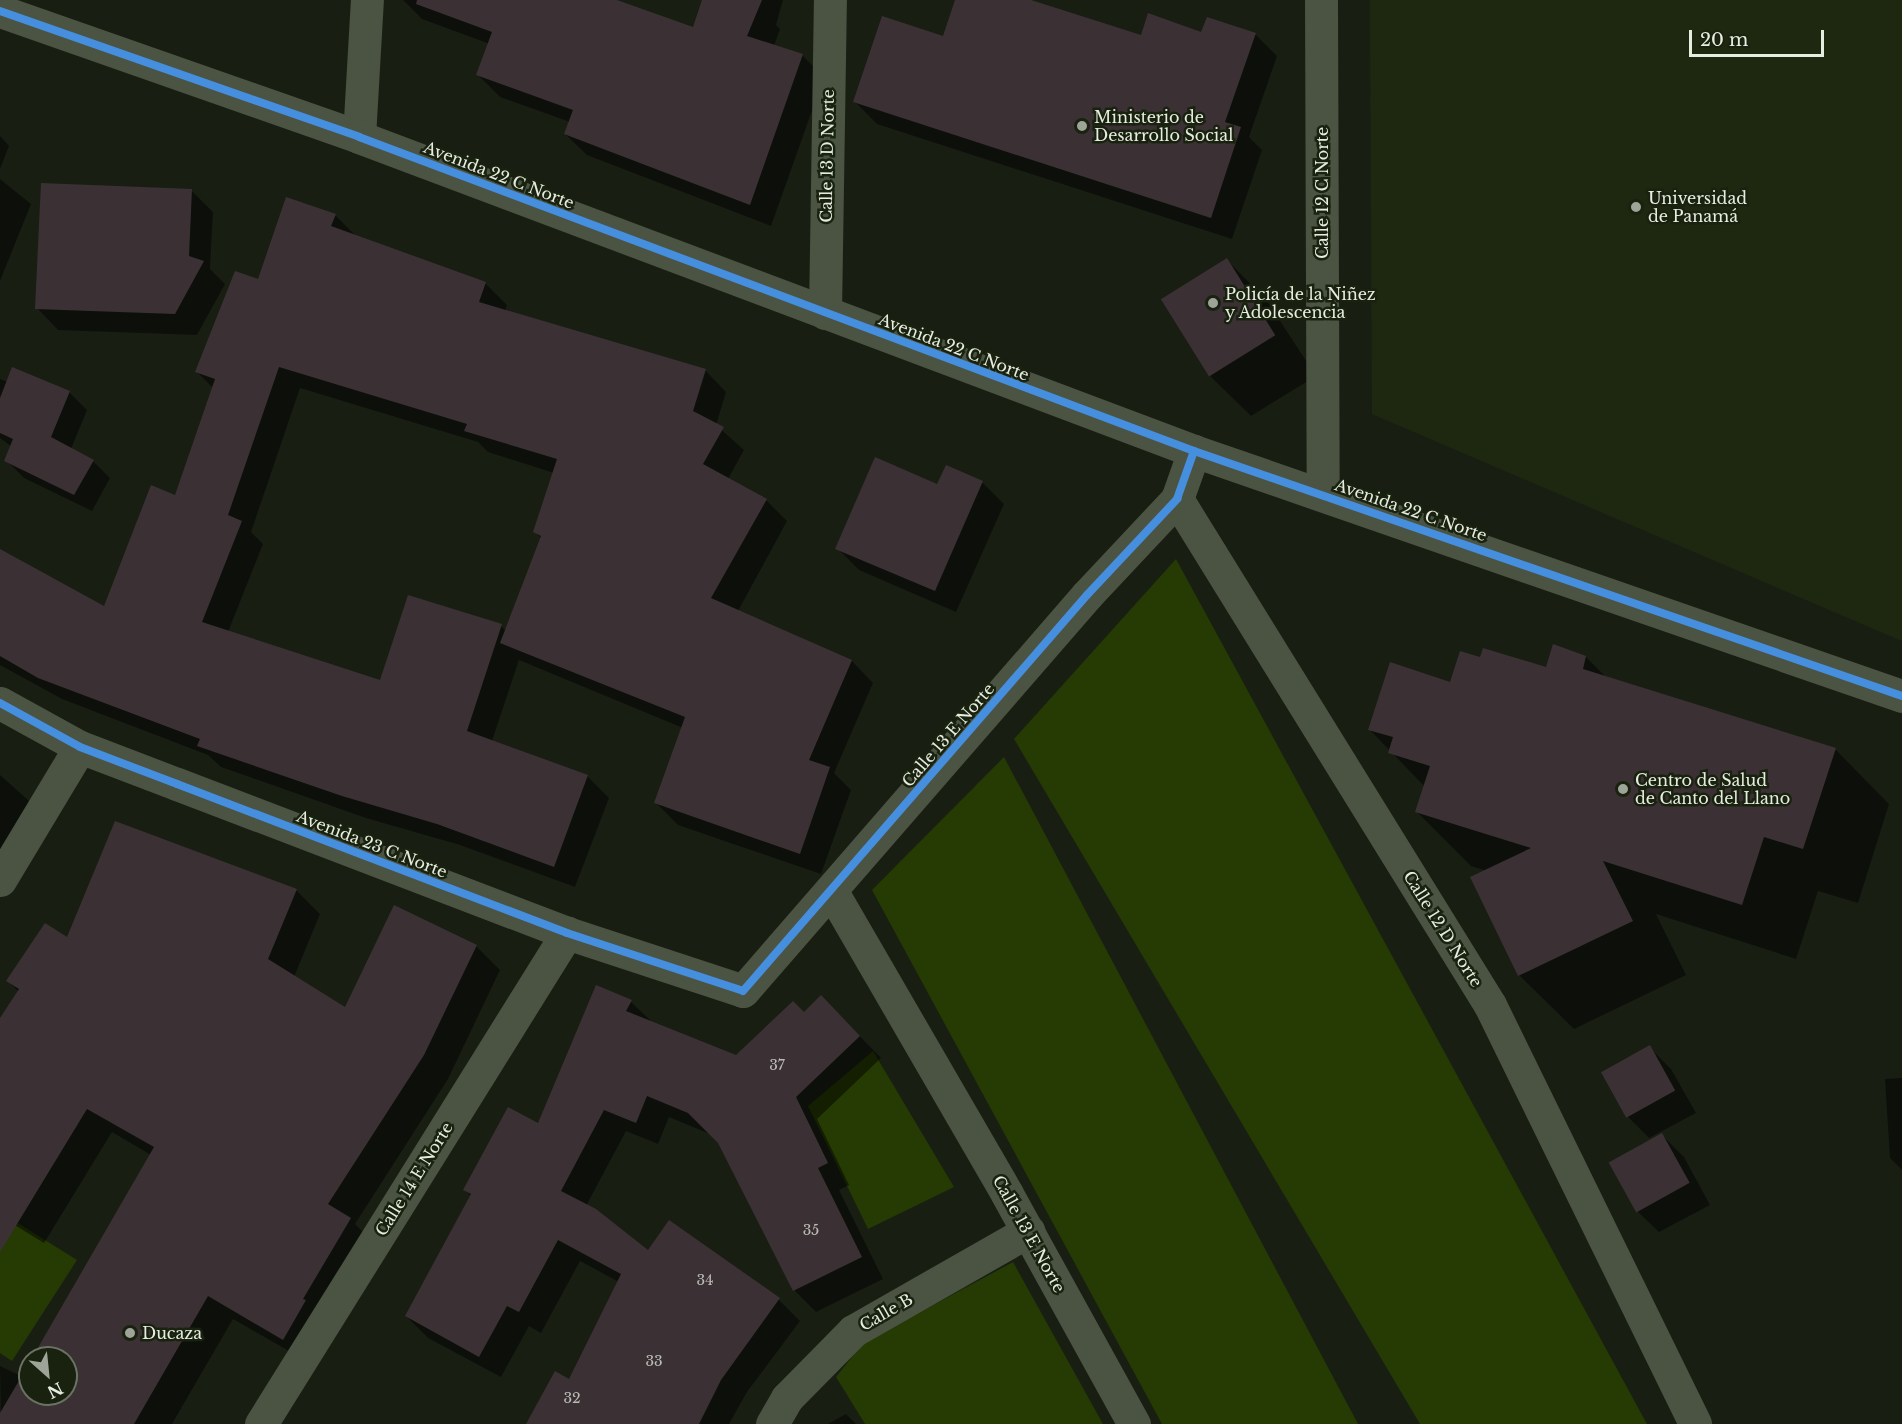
<!DOCTYPE html>
<meta charset="utf-8">
<style>
body{margin:0}
#map{position:relative;width:1902px;height:1424px;overflow:hidden;background:#191e13;font-family:"Libre Baskerville",serif}
div>[style]{position:absolute}
.built>*{inset:0;background:#1e2811}
.green>*{inset:0;background:#263a03}
.shadow>*{inset:0;background:#0007}
.building>*{inset:0;background:#3b3135;transform-origin:0 0}
.minor>*{height:33px;margin:-16.5px;padding:0 16.5px;transform-origin:16.5px;border-radius:16.5px;background:#4b5342}
.tertiary>*{height:33px;margin:-16.5px;padding:0 16.5px;transform-origin:16.5px;border-radius:16.5px;background:#4b5342}
.cycleway>*{height:8px;margin:-4px;padding:0 4px;transform-origin:4px;border-radius:4px;background:#468fdf}
.dots>*{width:16px;height:16px;translate:-50% -50%;box-sizing:border-box;border:3px solid #19220f;border-radius:50%}
span{translate:-50% -50%;white-space:nowrap;text-align:center;line-height:1.15;-webkit-text-stroke:5px #19220f;paint-order:stroke}
.number-label{font-size:14px;color:#bbbdb5}
.number-label span{-webkit-text-stroke-width:0}
.poi-label{font-size:16px;color:#e6ece0}
.left{translate:0 -50%;text-align:left}
.street-label{font-size:16px;color:#e6ece0}
.north{position:absolute;left:18px;top:1346px;width:60px;height:60px;box-sizing:border-box;background:#19220f;border:2px solid #6b7363;border-radius:50%;rotate:153deg;font-size:16px;font-weight:700;line-height:24px;text-align:center;color:#e6ece0}
.north::after{content:'';display:block;margin:auto;width:21px;height:27px;background:#9ea498;clip-path:polygon(50% 0,100% 100%,50% 72%,0 100%)}
.scale{position:absolute;left:1689px;top:30px;width:135px;height:27px;box-sizing:border-box;border:3px solid #e6ece0;border-top:0;padding-left:8px;font-size:18px;line-height:21px;white-space:nowrap;color:#e6ece0;-webkit-text-stroke:4px #19220f;paint-order:stroke}
</style>
<div id="map">
<div class="built">
<i style="clip-path:polygon(1370px 0,1902px 0,1902px 641px,1372px 414px)"></i>
</div>
<div class="green">
<i style="clip-path:polygon(1176px 559px,1647px 1424px,1420px 1424px,1014px 739px)"></i>
<i style="clip-path:polygon(1004px 757px,1358px 1424px,1162px 1424px,872px 890px)"></i>
<i style="clip-path:polygon(873px 1051px,954px 1187px,868px 1229px,808px 1106px)"></i>
<i style="clip-path:polygon(0 1212px,77px 1260px,12px 1361px,0 1353px)"></i>
<i style="clip-path:polygon(1013px 1262px,1103px 1424px,865px 1424px,836px 1377px,863px 1343px)"></i>
</div>
<div class="shadow">
<i style="clip-path:polygon(403px 0,587px 0,694px 29px,704px 0,783px 0,776px 25px,780px 29px,774px 46px,802px 55px,824px 77px,771px 226px,587px 155px,565px 134px,570px 122px,500px 97px,478px 75px,490px 44px,422px 19px)"></i>
<i style="clip-path:polygon(956px 0,1026px 0,1142px 37px,1255px 34px,1277px 56px,1249px 137px,1262px 150px,1232px 239px,877px 124px,855px 102px,944px 38px)"></i>
<i style="clip-path:polygon(0 136px,9px 146px,0 169px)"></i>
<i style="clip-path:polygon(0 179px,31px 204px,0 281px)"></i>
<i style="clip-path:polygon(191px 190px,213px 212px,210px 269px,225px 284px,197px 335px,58px 330px,37px 308px)"></i>
<i style="clip-path:polygon(evenodd,335px 215px,357px 237px,485px 283px,507px 305px,505px 311px,705px 370px,726px 392px,716px 425px,744px 450px,728px 479px,766px 500px,787px 521px,738px 611px,852px 661px,873px 683px,834px 773px,851px 790px,821px 874px,678px 825px,656px 803px,683px 728px,519px 660px,492px 741px,587px 776px,609px 798px,575px 887px,460px 845px,366px 818px,221px 767px,208px 755px,62px 699px,0 665px,0 551px,104px 608px,176px 497px,213px 388px,197px 372px,259px 281px,335px 215px,300px 388px,478px 442px,488px 452px,554px 473px,534px 531px,542px 539px,506px 631px,501px 626px,381px 682px,228px 632px,263px 544px,251px 532px,300px 388px)"></i>
<i style="clip-path:polygon(1227px 260px,1267px 301px,1316px 376px,1251px 416px,1210px 376px)"></i>
<i style="clip-path:polygon(13px 369px,70px 393px,87px 410px,71px 449px,93px 461px,110px 478px,92px 511px,24px 478px,6px 460px,12px 447px,0 438px,0 379px,8px 382px)"></i>
<i style="clip-path:polygon(982px 482px,1004px 504px,956px 612px,859px 570px,837px 548px,938px 486px)"></i>
<i style="clip-path:polygon(1586px 657px,1607px 678px,1835px 749px,1889px 804px,1858px 903px,1818px 891px,1796px 959px,1656px 914px,1686px 975px,1574px 1029px,1519px 975px,1487px 871px,1471px 866px,1417px 812px,1425px 787px,1370px 730px,1451px 684px,1481px 658px,1547px 669px)"></i>
<i style="clip-path:polygon(0 775px,38px 809px,0 869px)"></i>
<i style="clip-path:polygon(296px 890px,320px 914px,294px 977px,346px 1009px,476px 946px,500px 970px,448px 1079px,355px 1224px,374px 1243px,308px 1362px,233px 1319px,172px 1424px,1px 1424px,0 1366px,23px 1377px,30px 1365px,30px 1394px,66px 1394px,66px 1358px,34px 1358px,151px 1155px,112px 1132px,44px 1243px,0 1216px,0 1020px,19px 992px,8px 981px,68px 940px)"></i>
<i style="clip-path:polygon(631px 1002px,653px 1023px,736px 1057px,804px 1014px,843px 1019px,881px 1058px,817px 1119px,849px 1185px,839px 1190px,883px 1279px,816px 1312px,795px 1291px,719px 1142px,710px 1134px,669px 1117px,658px 1144px,626px 1131px,586px 1206px,648px 1252px,779px 1300px,800px 1321px,747px 1392px,729px 1424px,528px 1424px,570px 1381px,619px 1282px,580px 1261px,541px 1333px,529px 1326px,501px 1377px,428px 1338px,406px 1316px,472px 1197px,465px 1190px,539px 1125px)"></i>
<i style="clip-path:polygon(1649px 1047px,1671px 1069px,1696px 1113px,1649px 1138px,1627px 1116px,1603px 1073px)"></i>
<i style="clip-path:polygon(1902px 1078px,1902px 1170px,1890px 1158px,1885px 1079px)"></i>
<i style="clip-path:polygon(1662px 1135px,1684px 1157px,1710px 1205px,1659px 1232px,1637px 1211px)"></i>
<i style="clip-path:polygon(846px 1414px,856px 1424px,828px 1424px)"></i>
</div>
<div class="building">
<i style="clip-path:polygon(417px 0,617px 0,693px 27px,702px 0,762px 0,747px 36px,803px 54px,750px 205px,564px 134px,573px 110px,476px 75px,492px 32px,416px 4px)"></i>
<i style="clip-path:polygon(955px 0,1031px 0,1141px 35px,1148px 13px,1201px 32px,1207px 17px,1256px 33px,1225px 122px,1241px 127px,1211px 218px,853px 102px,882px 16px,943px 36px)"></i>
<i style="clip-path:polygon(41px 183px,192px 189px,189px 256px,204px 261px,175px 314px,35px 309px)"></i>
<i style="clip-path:polygon(286px 197px,336px 214px,331px 226px,486px 282px,479px 302px,706px 369px,693px 411px,724px 427px,703px 464px,767px 499px,711px 598px,852px 660px,809px 760px,830px 767px,800px 854px,654px 803px,685px 717px,500px 643px,541px 536px,533px 532px,557px 459px,464px 431px,467px 424px,279px 367px,228px 515px,242px 521px,202px 622px,380px 680px,408px 595px,502px 624px,467px 731px,588px 775px,554px 867px,437px 824px,342px 796px,197px 746px,200px 739px,38px 678px,0 656px,0 549px,104px 606px,151px 485px,175px 495px,215px 379px,195px 372px,235px 271px,258px 279px)"></i>
<i style="left:1227px;top:258px;width:91px;height:78px;rotate:58deg"></i>
<i style="clip-path:polygon(12px 367px,70px 391px,51px 437px,94px 460px,74px 495px,4px 461px,13px 439px,0 433px,0 398px)"></i>
<i style="clip-path:polygon(875px 457px,937px 484px,946px 465px,983px 481px,935px 591px,835px 549px)"></i>
<i style="clip-path:polygon(1553px 644px,1586px 656px,1583px 669px,1836px 748px,1803px 849px,1764px 837px,1742px 905px,1603px 861px,1633px 921px,1518px 976px,1470px 877px,1531px 848px,1415px 812px,1430px 766px,1388px 753px,1393px 737px,1368px 730px,1390px 662px,1450px 682px,1460px 651px,1480px 657px,1483px 648px,1546px 667px)"></i>
<i style="clip-path:polygon(115px 821px,297px 889px,268px 959px,345px 1007px,394px 905px,477px 945px,424px 1055px,328px 1204px,351px 1218px,303px 1299px,306px 1300px,283px 1340px,208px 1296px,134px 1424px,0 1424px,0 1413px,30px 1362px,30px 1394px,66px 1394px,66px 1358px,32px 1358px,154px 1147px,87px 1109px,0 1252px,0 1018px,19px 989px,6px 981px,45px 923px,67px 937px)"></i>
<i style="clip-path:polygon(596px 985px,632px 1000px,626px 1011px,736px 1055px,793px 1001px,804px 1012px,821px 995px,860px 1036px,796px 1097px,828px 1163px,818px 1168px,862px 1257px,793px 1291px,718px 1143px,688px 1113px,647px 1096px,636px 1123px,604px 1110px,561px 1191px,596px 1209px,648px 1250px,669px 1220px,780px 1298px,721px 1380px,699px 1424px,526px 1424px,555px 1371px,569px 1379px,621px 1274px,558px 1240px,519px 1312px,507px 1306px,479px 1357px,405px 1316px,471px 1194px,463px 1190px,508px 1107px,538px 1123px)"></i>
<i style="left:1650px;top:1045px;width:52px;height:56px;rotate:61deg"></i>
<i style="left:1662px;top:1133px;width:57px;height:61px;rotate:61deg"></i>
</div>
<div class="minor">
<i style="left:1321px;top:0;width:494px;rotate:89.8deg"></i>
<i style="left:359px;top:137px;width:137px;rotate:-86.7deg"></i>
<i style="left:825px;top:313px;width:313px;rotate:-89.1deg"></i>
<i style="left:1177px;top:499px;width:595px;rotate:58.26deg"></i>
<i style="left:1490px;top:1005px;width:466px;rotate:63.9deg"></i>
<i style="left:0;top:703px;width:91px;rotate:28.8deg"></i>
<i style="left:80px;top:747px;width:104px;rotate:20.9deg"></i>
<i style="left:177px;top:784px;width:417px;rotate:20.9deg"></i>
<i style="left:567px;top:933px;width:185px;rotate:18.2deg"></i>
<i style="left:743px;top:991px;width:525px;rotate:-49.02deg"></i>
<i style="left:1087px;top:595px;width:132px;rotate:-46.8deg"></i>
<i style="left:1177px;top:499px;width:51px;rotate:-70.5deg"></i>
<i style="left:0;top:880px;width:155px;rotate:-59deg"></i>
<i style="left:831px;top:890px;width:351px;rotate:59.9deg"></i>
<i style="left:1007px;top:1194px;width:263px;rotate:61.1deg"></i>
<i style="left:261px;top:1424px;width:579px;rotate:-58.07deg"></i>
<i style="left:772px;top:1424px;width:30px;rotate:-60deg"></i>
<i style="left:787px;top:1398px;width:94px;rotate:-45.4deg"></i>
<i style="left:853px;top:1331px;width:202px;rotate:-29.7deg"></i>
</div>
<div class="tertiary">
<i style="left:0;top:11px;width:380px;rotate:19.3deg"></i>
<i style="left:359px;top:137px;width:892px;rotate:20.61deg"></i>
<i style="left:1194px;top:451px;width:749px;rotate:19.09deg"></i>
</div>
<div class="cycleway">
<i style="left:0;top:11px;width:380px;rotate:19.3deg"></i>
<i style="left:359px;top:137px;width:892px;rotate:20.61deg"></i>
<i style="left:1194px;top:451px;width:749px;rotate:19.09deg"></i>
<i style="left:0;top:703px;width:91px;rotate:28.8deg"></i>
<i style="left:80px;top:747px;width:104px;rotate:20.9deg"></i>
<i style="left:177px;top:784px;width:417px;rotate:20.9deg"></i>
<i style="left:567px;top:933px;width:185px;rotate:18.2deg"></i>
<i style="left:743px;top:991px;width:525px;rotate:-49.02deg"></i>
<i style="left:1087px;top:595px;width:132px;rotate:-46.8deg"></i>
<i style="left:1177px;top:499px;width:51px;rotate:-70.5deg"></i>
</div>
<div class="dots">
<i style="left:1082px;top:126px;background:#9ea498"></i>
<i style="left:1636px;top:207px;background:#9ea498"></i>
<i style="left:1213px;top:303px;background:#9ea498"></i>
<i style="left:1623px;top:789px;background:#9ea498"></i>
<i style="left:130px;top:1333px;background:#9ea498"></i>
</div>
<div class="number-label">
<span style="left:777px;top:1065px">37</span>
<span style="left:811px;top:1230px">35</span>
<span style="left:705px;top:1280px">34</span>
<span style="left:654px;top:1361px">33</span>
<span style="left:572px;top:1398px">32</span>
</div>
<div class="poi-label">
<span class="left" style="left:1094px;top:126px">Ministerio de<br>Desarrollo Social</span>
<span class="left" style="left:1648px;top:207px">Universidad<br>de Panamá</span>
<span class="left" style="left:1225px;top:303px">Policía de la Niñez<br>y Adolescencia</span>
<span class="left" style="left:1635px;top:789px">Centro de Salud<br>de Canto del Llano</span>
<span class="left" style="left:142px;top:1333px">Ducaza</span>
</div>
<div class="street-label">
<span style="left:827px;top:156px;rotate:-89deg">Calle 13 D Norte</span>
<span style="left:499px;top:175px;rotate:21deg">Avenida 22 C Norte</span>
<span style="left:1322px;top:193px;rotate:-90deg">Calle 12 C Norte</span>
<span style="left:954px;top:347px;rotate:21deg">Avenida 22 C Norte</span>
<span style="left:1411px;top:510px;rotate:19deg">Avenida 22 C Norte</span>
<span style="left:948px;top:735px;rotate:-49deg">Calle 13 E Norte</span>
<span style="left:372px;top:844px;rotate:21deg">Avenida 23 C Norte</span>
<span style="left:1443px;top:929px;rotate:58deg">Calle 12 D Norte</span>
<span style="left:414px;top:1179px;rotate:-58deg">Calle 14 E Norte</span>
<span style="left:1029px;top:1234px;rotate:61deg">Calle 13 E Norte</span>
<span style="left:886px;top:1312px;rotate:-30deg">Calle B</span>
</div>
<div class="north">N</div>
<div class="scale">20 m</div>
</div>
